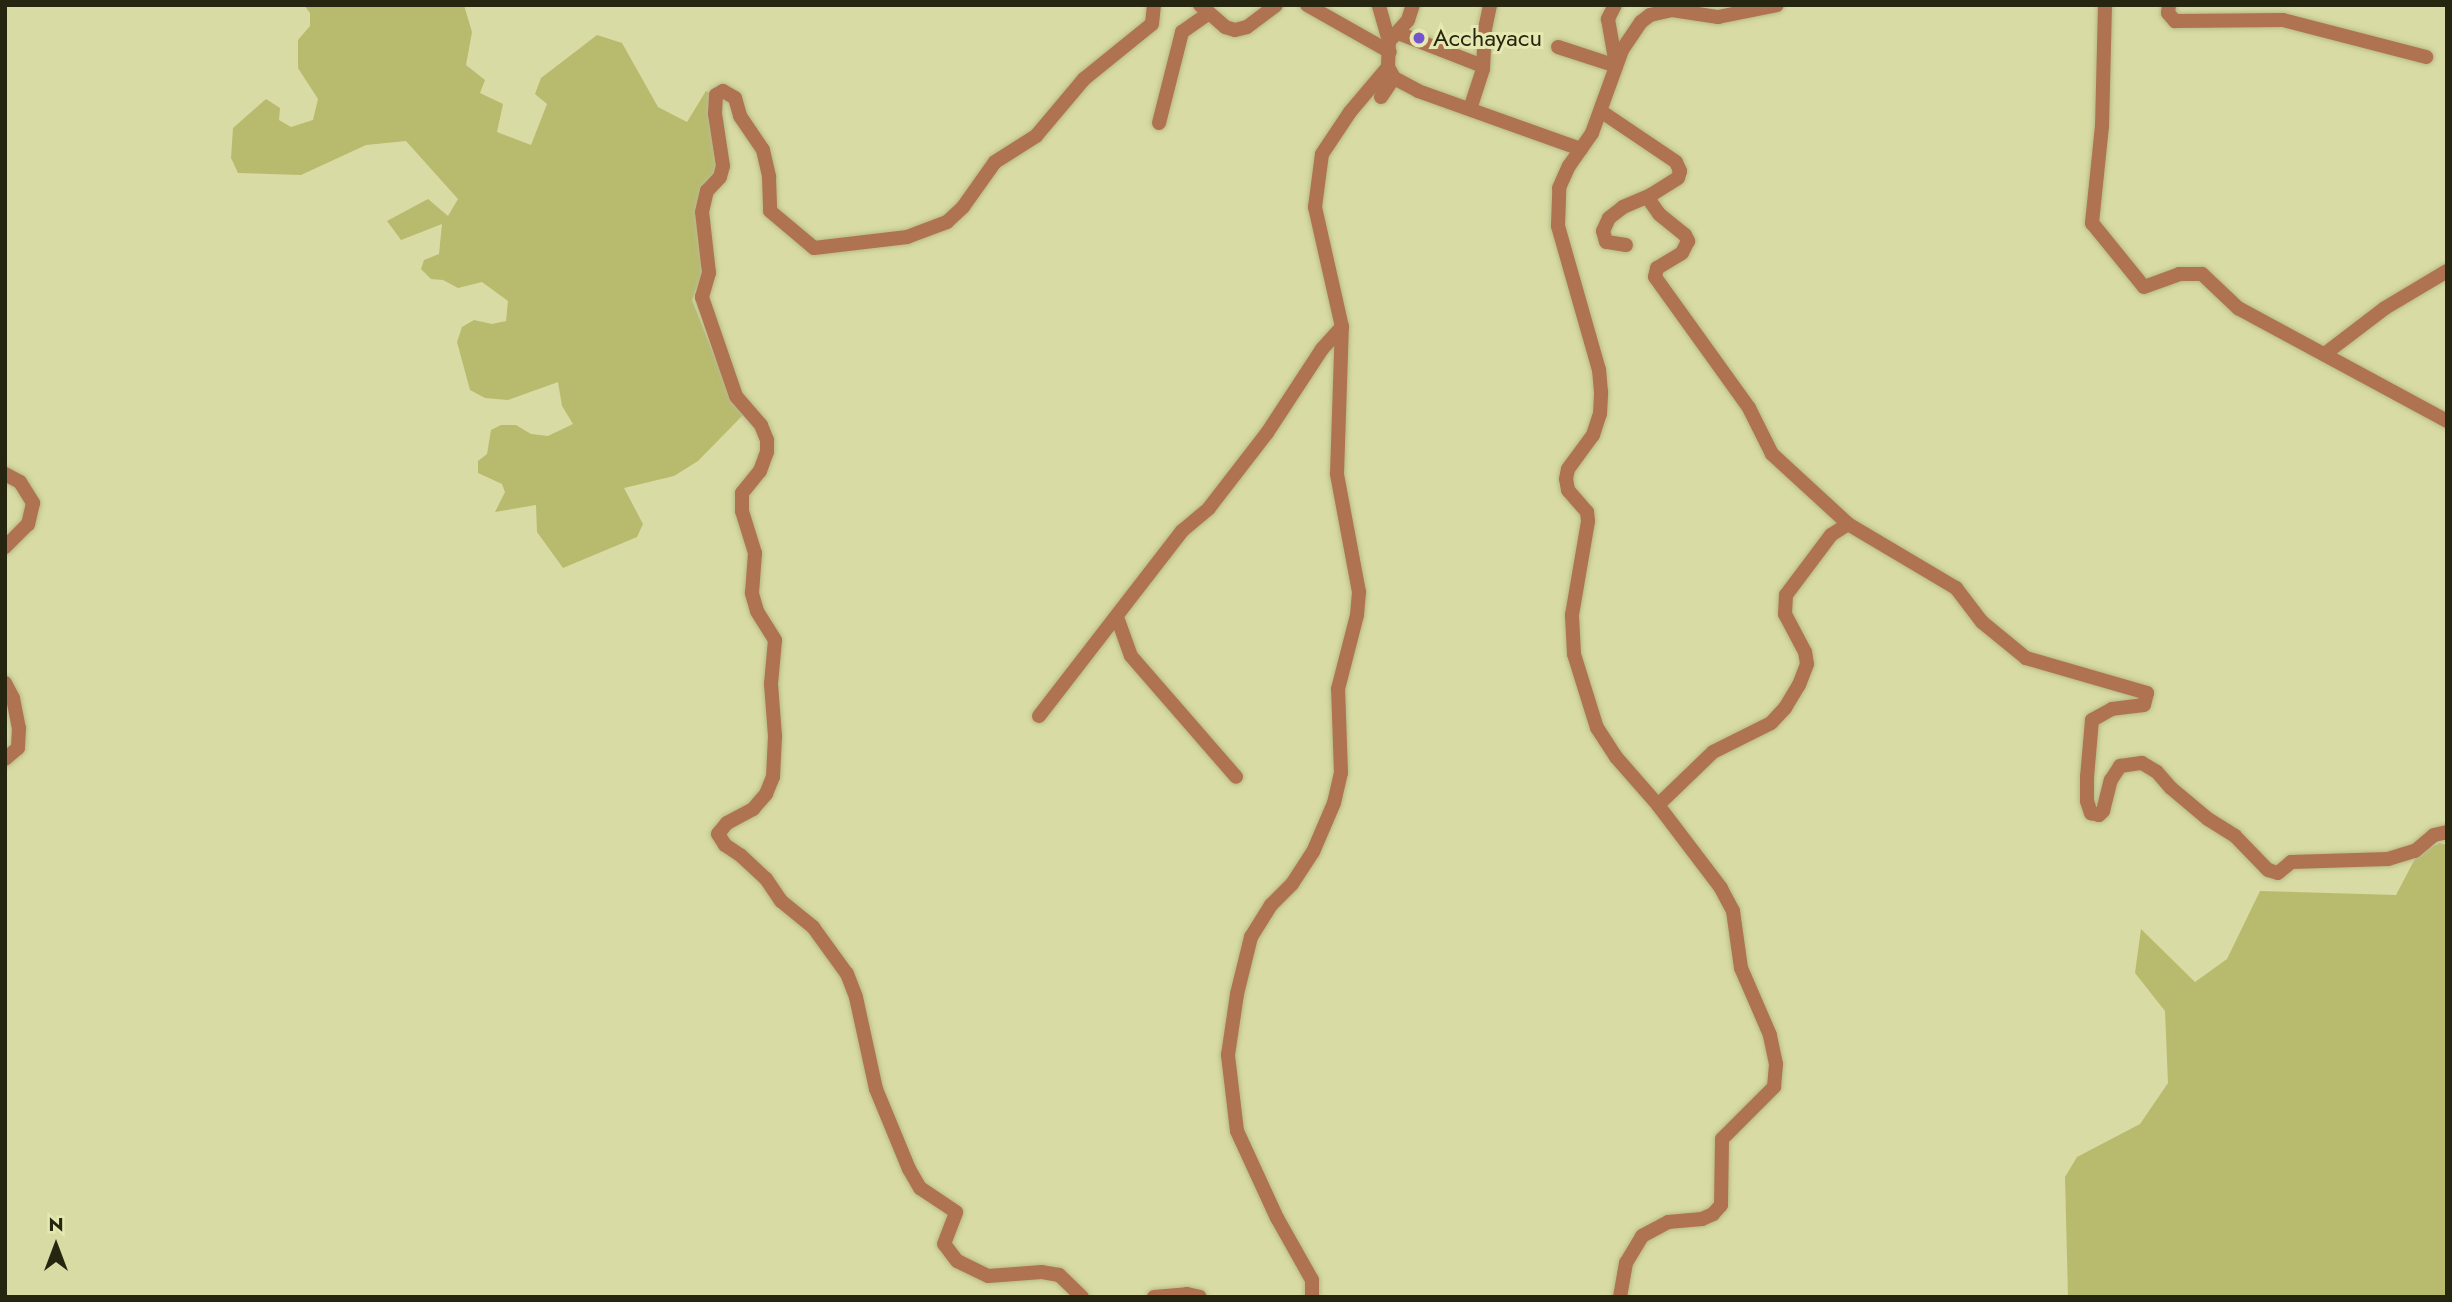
<!DOCTYPE html>
<style>
body{margin:0}
#map{position:relative;width:2452px;height:1302px;overflow:hidden;background:#d8dba3;font-family:Jost,sans-serif}
div>[style]{position:absolute}
.green>*{inset:0;background:#b8bb6e}
.roads{filter:drop-shadow(0 0 2px #b8ba89) drop-shadow(0 0 2px #b8ba89)}
.minor>*{height:14px;margin:-7px;padding:0 7px;transform-origin:7px;border-radius:7px;background:#af7351}
.dots>*{width:19px;height:19px;translate:-50% -50%;box-sizing:border-box;border:4px solid #e5e8b0;border-radius:50%}
span{translate:-50% -50%;white-space:nowrap;text-align:center;line-height:1.15;-webkit-text-stroke:6px #e5e8b0;paint-order:stroke}
.poi-label{font-size:24px;color:#252510}
.left{translate:0 -50%;text-align:left}
.frame{position:absolute;inset:0;border:7px solid #252510;pointer-events:none}
.north{position:absolute;left:21px;top:1211px;width:70px;height:70px;-webkit-text-stroke:5px #e5e8b0;paint-order:stroke;rotate:0deg;font-size:19px;font-weight:700;line-height:28px;text-align:center;color:#252510}
.north::after{content:'';display:block;margin:auto;width:24px;height:32px;background:#252510;clip-path:polygon(50% 0,100% 100%,50% 72%,0 100%)}
</style>
<div id="map">
<div class="green">
<i style="clip-path:polygon(304px 5px,464px 5px,472px 32px,466px 65px,485px 80px,480px 93px,503px 104px,497px 132px,531px 145px,547px 104px,535px 94px,541px 78px,597px 35px,622px 43px,658px 107px,687px 122px,706px 91px,716px 97px,722px 165px,700px 199px,701px 276px,692px 300px,727px 388px,743px 415px,698px 461px,674px 476px,624px 488px,643px 524px,637px 537px,563px 568px,537px 532px,536px 505px,495px 512px,505px 492px,502px 484px,478px 473px,478px 461px,487px 454px,491px 430px,501px 425px,516px 425px,531px 434px,548px 436px,573px 424px,562px 406px,558px 382px,508px 400px,485px 398px,470px 390px,457px 342px,462px 327px,474px 320px,492px 324px,506px 321px,508px 301px,482px 282px,458px 288px,443px 280px,431px 279px,421px 269px,424px 260px,439px 254px,442px 224px,401px 240px,387px 221px,428px 199px,448px 216px,458px 199px,406px 141px,366px 145px,301px 175px,238px 173px,231px 158px,233px 128px,266px 99px,280px 108px,279px 120px,291px 127px,313px 120px,318px 99px,298px 68px,298px 40px,310px 26px,310px 13px)"></i>
<i style="clip-path:polygon(2440px 843px,2447px 845px,2447px 1297px,2068px 1297px,2065px 1177px,2077px 1157px,2140px 1124px,2168px 1083px,2165px 1011px,2135px 973px,2141px 929px,2195px 982px,2227px 959px,2260px 891px,2396px 895px,2418px 853px)"></i>
</div>
<div class="roads">
<div class="minor">
<i style="left:1200px;top:5px;width:33px;rotate:41deg"></i>
<i style="left:1225px;top:27px;width:10px;rotate:17deg"></i>
<i style="left:1235px;top:30px;width:12px;rotate:-14deg"></i>
<i style="left:1247px;top:27px;width:36px;rotate:-37deg"></i>
<i style="left:1307px;top:5px;width:95px;rotate:29.5deg"></i>
<i style="left:1615px;top:5px;width:16px;rotate:117deg"></i>
<i style="left:1608px;top:19px;width:47px;rotate:80.1deg"></i>
<i style="left:2105px;top:5px;width:121px;rotate:91.4deg"></i>
<i style="left:2102px;top:126px;width:98px;rotate:95.9deg"></i>
<i style="left:2092px;top:223px;width:82px;rotate:50.9deg"></i>
<i style="left:2144px;top:287px;width:37px;rotate:-20deg"></i>
<i style="left:2179px;top:274px;width:23px"></i>
<i style="left:2202px;top:274px;width:50px;rotate:43.4deg"></i>
<i style="left:2238px;top:308px;width:238px;rotate:28.4deg"></i>
<i style="left:2169px;top:5px;width:8px;rotate:97deg"></i>
<i style="left:2168px;top:13px;width:11px;rotate:49deg"></i>
<i style="left:2175px;top:21px;width:108px;rotate:-0.5deg"></i>
<i style="left:2283px;top:20px;width:148px;rotate:14.5deg"></i>
<i style="left:1398px;top:33px;width:88px;rotate:21.3deg"></i>
<i style="left:1392px;top:38px;width:24px;rotate:-48deg"></i>
<i style="left:1408px;top:20px;width:16px;rotate:-72deg"></i>
<i style="left:1558px;top:47px;width:61px;rotate:18.1deg"></i>
<i style="left:1388px;top:67px;width:13px;rotate:61deg"></i>
<i style="left:1394px;top:78px;width:27px;rotate:28deg"></i>
<i style="left:1418px;top:91px;width:173px;rotate:19.6deg"></i>
<i style="left:1381px;top:97px;width:23px;rotate:-56deg"></i>
<i style="left:1470px;top:109px;width:42px;rotate:-72deg"></i>
<i style="left:1483px;top:69px;width:40px;rotate:-87.1deg"></i>
<i style="left:1485px;top:29px;width:25px;rotate:-78deg"></i>
<i style="left:1602px;top:112px;width:89px;rotate:34deg"></i>
<i style="left:1676px;top:162px;width:10px;rotate:66deg"></i>
<i style="left:1680px;top:171px;width:7px;rotate:106deg"></i>
<i style="left:1678px;top:178px;width:32px;rotate:148deg"></i>
<i style="left:1651px;top:195px;width:6px;rotate:99deg"></i>
<i style="left:1650px;top:201px;width:16px;rotate:55deg"></i>
<i style="left:1659px;top:214px;width:33px;rotate:39deg"></i>
<i style="left:1685px;top:235px;width:7px;rotate:63deg"></i>
<i style="left:1688px;top:241px;width:13px;rotate:117deg"></i>
<i style="left:1682px;top:253px;width:29px;rotate:149deg"></i>
<i style="left:1657px;top:268px;width:9px;rotate:103deg"></i>
<i style="left:1655px;top:277px;width:161px;rotate:54.3deg"></i>
<i style="left:1749px;top:408px;width:51px;rotate:63.4deg"></i>
<i style="left:1772px;top:454px;width:103px;rotate:42.6deg"></i>
<i style="left:1848px;top:524px;width:126px;rotate:30.7deg"></i>
<i style="left:1956px;top:588px;width:43px;rotate:52.6deg"></i>
<i style="left:1982px;top:622px;width:57px;rotate:39.3deg"></i>
<i style="left:2026px;top:658px;width:126px;rotate:16.1deg"></i>
<i style="left:2147px;top:693px;width:12px;rotate:104deg"></i>
<i style="left:2144px;top:705px;width:32px;rotate:173deg"></i>
<i style="left:2112px;top:709px;width:23px;rotate:151deg"></i>
<i style="left:2092px;top:720px;width:57px;rotate:95deg"></i>
<i style="left:2087px;top:777px;width:24px;rotate:90deg"></i>
<i style="left:2087px;top:801px;width:13px;rotate:72deg"></i>
<i style="left:2091px;top:813px;width:8px;rotate:14deg"></i>
<i style="left:2099px;top:815px;width:6px;rotate:-45deg"></i>
<i style="left:2103px;top:811px;width:32px;rotate:-76deg"></i>
<i style="left:2111px;top:780px;width:17px;rotate:-57deg"></i>
<i style="left:2120px;top:766px;width:22px;rotate:-8deg"></i>
<i style="left:2142px;top:763px;width:17px;rotate:31deg"></i>
<i style="left:2157px;top:772px;width:21px;rotate:49deg"></i>
<i style="left:2171px;top:788px;width:48px;rotate:40deg"></i>
<i style="left:2208px;top:819px;width:32px;rotate:32deg"></i>
<i style="left:2235px;top:836px;width:47px;rotate:45.9deg"></i>
<i style="left:2268px;top:870px;width:10px;rotate:17deg"></i>
<i style="left:2278px;top:873px;width:17px;rotate:-40deg"></i>
<i style="left:2291px;top:862px;width:97px;rotate:-1.8deg"></i>
<i style="left:2388px;top:859px;width:28px;rotate:-17deg"></i>
<i style="left:2415px;top:851px;width:25px;rotate:-40deg"></i>
<i style="left:2434px;top:835px;width:13px;rotate:-13deg"></i>
<i style="left:1159px;top:123px;width:94px;rotate:-75.8deg"></i>
<i style="left:1182px;top:32px;width:33px;rotate:-35deg"></i>
<i style="left:1626px;top:245px;width:20px;rotate:-171deg"></i>
<i style="left:1606px;top:242px;width:11px;rotate:-105deg"></i>
<i style="left:1603px;top:231px;width:14px;rotate:-65deg"></i>
<i style="left:1609px;top:218px;width:18px;rotate:-38deg"></i>
<i style="left:1623px;top:207px;width:30px;rotate:-23deg"></i>
<i style="left:2326px;top:353px;width:74px;rotate:-37.3deg"></i>
<i style="left:2385px;top:308px;width:72px;rotate:-30.8deg"></i>
<i style="left:5px;top:474px;width:17px;rotate:28deg"></i>
<i style="left:20px;top:482px;width:25px;rotate:58deg"></i>
<i style="left:33px;top:503px;width:22px;rotate:103deg"></i>
<i style="left:28px;top:524px;width:33px;rotate:135deg"></i>
<i style="left:1117px;top:617px;width:41px;rotate:70.3deg"></i>
<i style="left:1131px;top:656px;width:160px;rotate:49deg"></i>
<i style="left:5px;top:683px;width:17px;rotate:62deg"></i>
<i style="left:13px;top:698px;width:31px;rotate:79deg"></i>
<i style="left:19px;top:728px;width:20px;rotate:93deg"></i>
<i style="left:18px;top:748px;width:17px;rotate:140deg"></i>
<i style="left:1039px;top:716px;width:234px;rotate:-52.3deg"></i>
<i style="left:1182px;top:531px;width:35px;rotate:-40deg"></i>
<i style="left:1209px;top:508px;width:95px;rotate:-52.3deg"></i>
<i style="left:1267px;top:433px;width:100px;rotate:-56.8deg"></i>
<i style="left:1322px;top:349px;width:30px;rotate:-48deg"></i>
<i style="left:1658px;top:805px;width:76px;rotate:-43.9deg"></i>
<i style="left:1713px;top:752px;width:65px;rotate:-26.6deg"></i>
<i style="left:1771px;top:723px;width:21px;rotate:-47deg"></i>
<i style="left:1785px;top:708px;width:27px;rotate:-59deg"></i>
<i style="left:1799px;top:685px;width:22px;rotate:-69deg"></i>
<i style="left:1807px;top:664px;width:12px;rotate:-99deg"></i>
<i style="left:1805px;top:652px;width:43px;rotate:-117.8deg"></i>
<i style="left:1785px;top:614px;width:19px;rotate:-87deg"></i>
<i style="left:1786px;top:595px;width:75px;rotate:-53.1deg"></i>
<i style="left:1831px;top:535px;width:20px;rotate:-33deg"></i>
<i style="left:1082px;top:1297px;width:32px;rotate:-136deg"></i>
<i style="left:1059px;top:1275px;width:17px;rotate:-170deg"></i>
<i style="left:1042px;top:1272px;width:54px;rotate:175.8deg"></i>
<i style="left:988px;top:1276px;width:34px;rotate:-154deg"></i>
<i style="left:957px;top:1261px;width:21px;rotate:-127deg"></i>
<i style="left:944px;top:1244px;width:34px;rotate:-69deg"></i>
<i style="left:956px;top:1212px;width:43px;rotate:-146.3deg"></i>
<i style="left:920px;top:1188px;width:22px;rotate:-120deg"></i>
<i style="left:909px;top:1169px;width:87px;rotate:-112.4deg"></i>
<i style="left:876px;top:1089px;width:94px;rotate:-102.3deg"></i>
<i style="left:856px;top:997px;width:25px;rotate:-111deg"></i>
<i style="left:847px;top:974px;width:58px;rotate:-125.9deg"></i>
<i style="left:813px;top:927px;width:41px;rotate:-140.9deg"></i>
<i style="left:781px;top:901px;width:27px;rotate:-124deg"></i>
<i style="left:766px;top:879px;width:35px;rotate:-137deg"></i>
<i style="left:740px;top:855px;width:18px;rotate:-146deg"></i>
<i style="left:725px;top:845px;width:13px;rotate:-122deg"></i>
<i style="left:718px;top:834px;width:14px;rotate:-51deg"></i>
<i style="left:727px;top:823px;width:30px;rotate:-28deg"></i>
<i style="left:753px;top:809px;width:20px;rotate:-49deg"></i>
<i style="left:766px;top:794px;width:18px;rotate:-68deg"></i>
<i style="left:773px;top:777px;width:41px;rotate:-87.2deg"></i>
<i style="left:775px;top:736px;width:52px;rotate:-94.4deg"></i>
<i style="left:771px;top:684px;width:44px;rotate:-84.8deg"></i>
<i style="left:775px;top:640px;width:34px;rotate:-122deg"></i>
<i style="left:757px;top:611px;width:19px;rotate:-106deg"></i>
<i style="left:752px;top:593px;width:40px;rotate:-85.7deg"></i>
<i style="left:755px;top:553px;width:44px;rotate:-107.2deg"></i>
<i style="left:742px;top:511px;width:18px;rotate:-90deg"></i>
<i style="left:742px;top:493px;width:28px;rotate:-51deg"></i>
<i style="left:760px;top:471px;width:20px;rotate:-70deg"></i>
<i style="left:767px;top:452px;width:12px;rotate:-90deg"></i>
<i style="left:767px;top:440px;width:16px;rotate:-112deg"></i>
<i style="left:761px;top:425px;width:38px;rotate:-131deg"></i>
<i style="left:736px;top:396px;width:105px;rotate:-109deg"></i>
<i style="left:702px;top:297px;width:25px;rotate:-74deg"></i>
<i style="left:709px;top:273px;width:61px;rotate:-96.5deg"></i>
<i style="left:702px;top:212px;width:22px;rotate:-77deg"></i>
<i style="left:707px;top:191px;width:19px;rotate:-47deg"></i>
<i style="left:720px;top:177px;width:11px;rotate:-75deg"></i>
<i style="left:723px;top:166px;width:53px;rotate:-98.7deg"></i>
<i style="left:715px;top:114px;width:19px;rotate:-87deg"></i>
<i style="left:716px;top:95px;width:8px;rotate:-30deg"></i>
<i style="left:723px;top:91px;width:14px;rotate:30deg"></i>
<i style="left:735px;top:98px;width:19px;rotate:74deg"></i>
<i style="left:740px;top:116px;width:41px;rotate:55.9deg"></i>
<i style="left:763px;top:150px;width:28px;rotate:77deg"></i>
<i style="left:769px;top:177px;width:34px;rotate:88deg"></i>
<i style="left:770px;top:211px;width:57px;rotate:40.1deg"></i>
<i style="left:814px;top:248px;width:94px;rotate:-6.7deg"></i>
<i style="left:907px;top:237px;width:43px;rotate:-20.6deg"></i>
<i style="left:947px;top:222px;width:22px;rotate:-43deg"></i>
<i style="left:963px;top:207px;width:55px;rotate:-54.6deg"></i>
<i style="left:995px;top:162px;width:49px;rotate:-32.4deg"></i>
<i style="left:1036px;top:136px;width:75px;rotate:-49.9deg"></i>
<i style="left:1084px;top:79px;width:87px;rotate:-39deg"></i>
<i style="left:1152px;top:24px;width:19px;rotate:-84deg"></i>
<i style="left:1154px;top:1297px;width:33px;rotate:-5deg"></i>
<i style="left:1187px;top:1294px;width:13px;rotate:13deg"></i>
<i style="left:1312px;top:1297px;width:17px;rotate:-90deg"></i>
<i style="left:1312px;top:1280px;width:71px;rotate:-119.4deg"></i>
<i style="left:1277px;top:1218px;width:96px;rotate:-114.7deg"></i>
<i style="left:1237px;top:1131px;width:77px;rotate:-96.8deg"></i>
<i style="left:1228px;top:1055px;width:62px;rotate:-81.6deg"></i>
<i style="left:1237px;top:994px;width:59px;rotate:-76.2deg"></i>
<i style="left:1251px;top:937px;width:38px;rotate:-58deg"></i>
<i style="left:1271px;top:905px;width:30px;rotate:-45deg"></i>
<i style="left:1292px;top:884px;width:38px;rotate:-57deg"></i>
<i style="left:1313px;top:852px;width:53px;rotate:-66.8deg"></i>
<i style="left:1334px;top:803px;width:31px;rotate:-77deg"></i>
<i style="left:1341px;top:773px;width:84px;rotate:-92deg"></i>
<i style="left:1338px;top:689px;width:76px;rotate:-75.6deg"></i>
<i style="left:1357px;top:615px;width:23px;rotate:-85deg"></i>
<i style="left:1359px;top:592px;width:120px;rotate:-100.6deg"></i>
<i style="left:1337px;top:474px;width:147px;rotate:-88.1deg"></i>
<i style="left:1342px;top:327px;width:123px;rotate:-102.7deg"></i>
<i style="left:1315px;top:207px;width:53px;rotate:-82.5deg"></i>
<i style="left:1322px;top:154px;width:50px;rotate:-56.3deg"></i>
<i style="left:1350px;top:112px;width:59px;rotate:-49.8deg"></i>
<i style="left:1388px;top:67px;width:26px;rotate:-88deg"></i>
<i style="left:1389px;top:41px;width:37px;rotate:-106deg"></i>
<i style="left:1620px;top:1297px;width:35px;rotate:-80deg"></i>
<i style="left:1626px;top:1263px;width:31px;rotate:-59deg"></i>
<i style="left:1642px;top:1236px;width:30px;rotate:-28deg"></i>
<i style="left:1668px;top:1222px;width:34px;rotate:-5deg"></i>
<i style="left:1702px;top:1219px;width:12px;rotate:-24deg"></i>
<i style="left:1713px;top:1214px;width:12px;rotate:-48deg"></i>
<i style="left:1721px;top:1205px;width:66px;rotate:-89.1deg"></i>
<i style="left:1722px;top:1139px;width:74px;rotate:-45deg"></i>
<i style="left:1774px;top:1087px;width:23px;rotate:-85deg"></i>
<i style="left:1776px;top:1064px;width:30px;rotate:-102deg"></i>
<i style="left:1770px;top:1035px;width:73px;rotate:-113.4deg"></i>
<i style="left:1741px;top:968px;width:58px;rotate:-98deg"></i>
<i style="left:1733px;top:911px;width:26px;rotate:-118deg"></i>
<i style="left:1721px;top:888px;width:104px;rotate:-127.2deg"></i>
<i style="left:1658px;top:805px;width:64px;rotate:-131.2deg"></i>
<i style="left:1616px;top:757px;width:35px;rotate:-123deg"></i>
<i style="left:1597px;top:728px;width:77px;rotate:-107.3deg"></i>
<i style="left:1574px;top:654px;width:39px;rotate:-93deg"></i>
<i style="left:1572px;top:615px;width:95px;rotate:-80.3deg"></i>
<i style="left:1588px;top:521px;width:9px;rotate:-96deg"></i>
<i style="left:1587px;top:512px;width:29px;rotate:-131deg"></i>
<i style="left:1568px;top:490px;width:11px;rotate:-100deg"></i>
<i style="left:1566px;top:479px;width:10px;rotate:-79deg"></i>
<i style="left:1568px;top:469px;width:42px;rotate:-53.7deg"></i>
<i style="left:1593px;top:435px;width:22px;rotate:-72deg"></i>
<i style="left:1600px;top:414px;width:22px;rotate:-87deg"></i>
<i style="left:1601px;top:392px;width:22px;rotate:-95deg"></i>
<i style="left:1599px;top:370px;width:150px;rotate:-105.9deg"></i>
<i style="left:1558px;top:226px;width:38px;rotate:-88deg"></i>
<i style="left:1559px;top:188px;width:24px;rotate:-66deg"></i>
<i style="left:1569px;top:166px;width:40px;rotate:-55.1deg"></i>
<i style="left:1592px;top:133px;width:88px;rotate:-70.1deg"></i>
<i style="left:1622px;top:50px;width:34px;rotate:-56deg"></i>
<i style="left:1641px;top:22px;width:11px;rotate:-38deg"></i>
<i style="left:1650px;top:15px;width:23px;rotate:-13deg"></i>
<i style="left:1672px;top:10px;width:47px;rotate:8.7deg"></i>
<i style="left:1718px;top:17px;width:60px;rotate:-11.5deg"></i>
</div>
</div>
<div class="dots">
<i style="left:1419px;top:38px;background:#7255cf"></i>
</div>
<div class="poi-label">
<span class="left" style="left:1433px;top:38px">Acchayacu</span>
</div>
<div class="frame"></div>
<div class="north">N</div>
</div>
